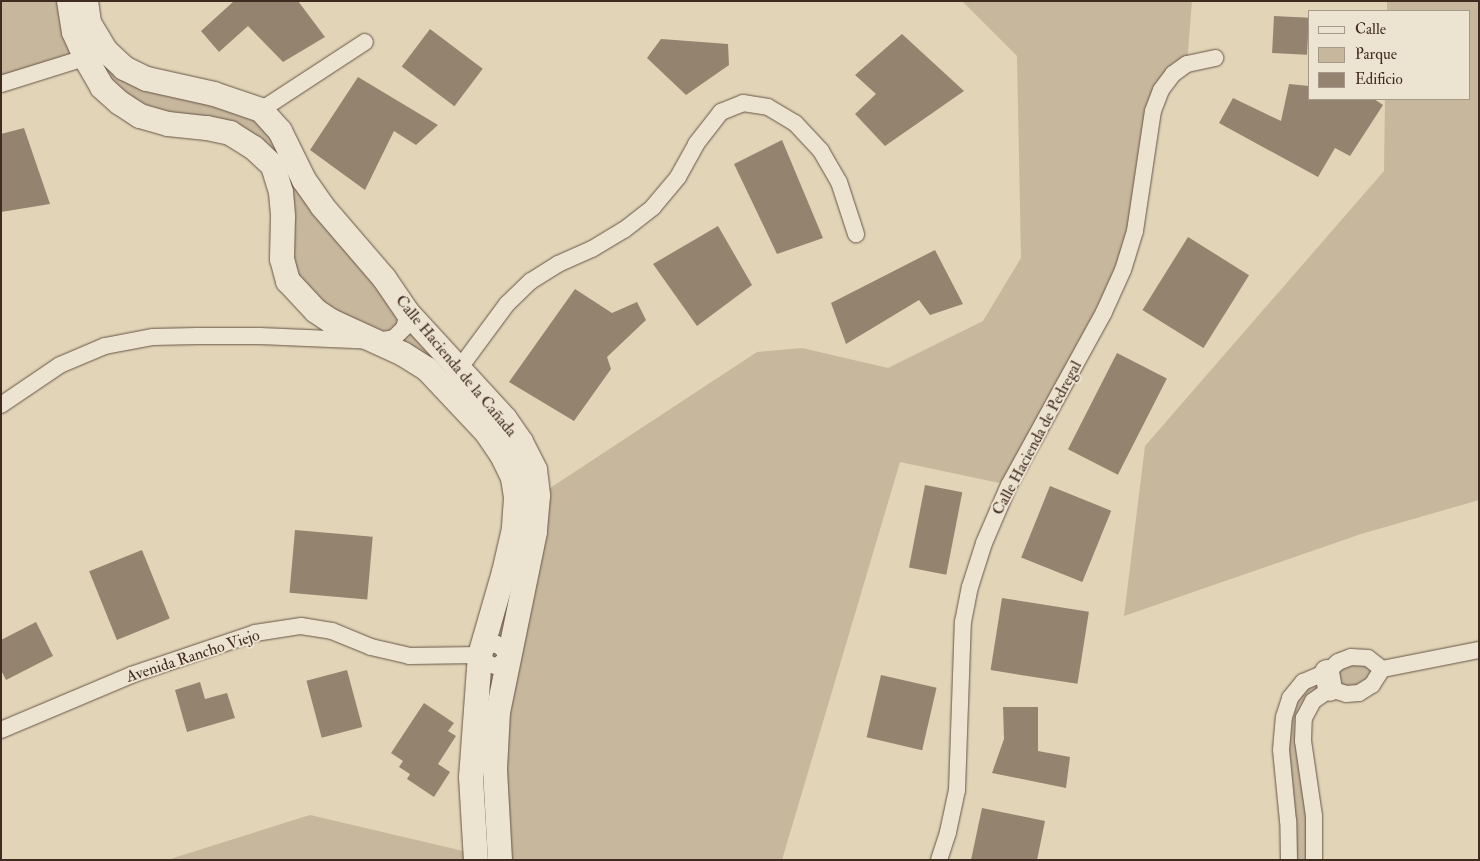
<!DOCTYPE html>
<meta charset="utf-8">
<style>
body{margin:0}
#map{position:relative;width:1480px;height:861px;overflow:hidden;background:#e1d4b7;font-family:"IM FELL Double Pica",serif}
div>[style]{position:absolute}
.green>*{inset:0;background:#c6b79d}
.building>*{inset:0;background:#94836f;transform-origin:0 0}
.roads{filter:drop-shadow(0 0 1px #685546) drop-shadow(0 0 1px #685546)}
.street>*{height:16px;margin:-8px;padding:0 8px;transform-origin:8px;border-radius:8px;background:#ece3d0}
.secondary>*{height:24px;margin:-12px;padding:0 12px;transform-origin:12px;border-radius:12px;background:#ece3d0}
span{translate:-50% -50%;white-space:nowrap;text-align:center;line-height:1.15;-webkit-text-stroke:4px #ece3d0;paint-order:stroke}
.street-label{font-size:16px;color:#402b20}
.frame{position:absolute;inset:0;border:2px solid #402b20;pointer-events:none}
.legend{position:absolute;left:1308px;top:10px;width:162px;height:90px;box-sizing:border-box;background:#ece3d0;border:1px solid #a7998a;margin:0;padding:6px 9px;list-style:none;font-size:15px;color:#402b20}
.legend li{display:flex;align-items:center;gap:10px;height:25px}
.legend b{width:25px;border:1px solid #a7998a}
</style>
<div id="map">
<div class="green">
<i style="clip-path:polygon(1px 1px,86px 1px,106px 51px,261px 110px,538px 496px,757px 352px,802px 348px,888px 368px,983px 321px,1021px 258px,1017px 56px,962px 1px,1192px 1px,1187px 64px,1161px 90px,1135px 231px,1009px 485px,900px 462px,782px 860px,167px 860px,310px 815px,476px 854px,471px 777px,516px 498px,460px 405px,302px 298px,283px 217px,254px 148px,140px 116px,86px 59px,1px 84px)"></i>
<i style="clip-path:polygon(1387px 1px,1479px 1px,1479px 500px,1361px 534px,1124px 616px,1145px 446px,1384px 171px,1385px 99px,1469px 99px,1469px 11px,1387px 11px)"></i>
<i style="clip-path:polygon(1351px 657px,1382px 669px,1372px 685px,1330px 689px,1304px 718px,1314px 860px,1289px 860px,1281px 750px,1290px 698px)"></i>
</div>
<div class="building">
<i style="clip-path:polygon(234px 1px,298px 1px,325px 37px,283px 62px,248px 26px,219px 52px,201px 31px)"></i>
<i style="left:1274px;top:16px;width:35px;height:37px;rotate:3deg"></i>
<i style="left:430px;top:29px;width:66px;height:47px;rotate:37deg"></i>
<i style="clip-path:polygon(902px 34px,964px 91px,885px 146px,855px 114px,876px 94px,855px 75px)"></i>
<i style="clip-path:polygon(661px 39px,728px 44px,729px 65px,686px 95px,647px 58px)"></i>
<i style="clip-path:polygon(358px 77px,438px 125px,416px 145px,394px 131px,365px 190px,310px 150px)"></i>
<i style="clip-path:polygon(1289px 84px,1309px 86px,1309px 99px,1374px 99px,1383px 105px,1350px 156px,1335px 148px,1318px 177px,1219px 123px,1233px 98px,1281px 121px)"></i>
<i style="clip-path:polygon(24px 128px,50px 204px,1px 212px,1px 134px)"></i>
<i style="clip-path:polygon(782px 140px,823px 238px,777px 254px,734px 164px)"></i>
<i style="clip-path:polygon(718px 226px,752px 285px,697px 326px,653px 264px)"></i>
<i style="left:1188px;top:237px;width:72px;height:86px;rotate:32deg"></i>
<i style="clip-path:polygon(935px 250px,963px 304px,930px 315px,919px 300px,846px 344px,831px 303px)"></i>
<i style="clip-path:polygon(575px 289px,612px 313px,637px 302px,646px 320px,607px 357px,611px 369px,574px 421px,509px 382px)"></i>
<i style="left:1117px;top:353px;width:56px;height:108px;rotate:27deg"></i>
<i style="left:925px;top:485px;width:38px;height:84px;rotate:11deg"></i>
<i style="left:1050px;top:486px;width:66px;height:77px;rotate:22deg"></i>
<i style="left:295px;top:530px;width:78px;height:63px;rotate:5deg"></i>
<i style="left:142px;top:550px;width:74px;height:57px;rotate:68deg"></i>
<i style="left:1002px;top:598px;width:88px;height:73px;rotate:9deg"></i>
<i style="clip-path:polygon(36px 622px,53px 656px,6px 680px,1px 670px,1px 640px)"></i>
<i style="left:347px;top:670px;width:59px;height:42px;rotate:75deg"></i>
<i style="left:881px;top:675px;width:57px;height:64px;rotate:13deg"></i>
<i style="clip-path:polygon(200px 682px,205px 699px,227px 693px,235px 718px,187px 732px,175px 690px)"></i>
<i style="clip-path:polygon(424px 703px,454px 723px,448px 731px,456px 736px,438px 764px,450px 772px,434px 797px,407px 779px,410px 774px,399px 767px,403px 761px,391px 753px)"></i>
<i style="clip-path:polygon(1003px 707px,1038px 707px,1038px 751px,1070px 757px,1066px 788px,992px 773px,1004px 739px)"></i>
<i style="clip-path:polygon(982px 808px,1045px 821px,1037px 860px,971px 860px)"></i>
</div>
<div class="roads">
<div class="street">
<i style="left:1px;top:84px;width:97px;rotate:-17.3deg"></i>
<i style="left:261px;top:110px;width:124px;rotate:-33.2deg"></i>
<i style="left:453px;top:377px;width:91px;rotate:-53.5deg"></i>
<i style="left:507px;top:304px;width:33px;rotate:-44deg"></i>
<i style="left:531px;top:281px;width:32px;rotate:-32deg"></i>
<i style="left:558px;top:264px;width:37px;rotate:-24deg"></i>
<i style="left:592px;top:249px;width:37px;rotate:-31deg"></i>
<i style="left:624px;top:230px;width:37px;rotate:-38deg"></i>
<i style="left:653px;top:207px;width:39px;rotate:-50deg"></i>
<i style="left:678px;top:177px;width:38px;rotate:-61deg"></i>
<i style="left:696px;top:144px;width:41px;rotate:-52deg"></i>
<i style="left:721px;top:112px;width:24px;rotate:-22deg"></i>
<i style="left:743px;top:103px;width:25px;rotate:9deg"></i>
<i style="left:768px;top:107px;width:31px;rotate:31deg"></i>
<i style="left:795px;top:123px;width:38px;rotate:47deg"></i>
<i style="left:821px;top:151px;width:36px;rotate:60deg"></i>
<i style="left:839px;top:182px;width:55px;rotate:71.9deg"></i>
<i style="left:1px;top:405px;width:71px;rotate:-34.1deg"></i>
<i style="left:60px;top:365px;width:49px;rotate:-22.9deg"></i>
<i style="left:105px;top:346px;width:49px;rotate:-10.6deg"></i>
<i style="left:153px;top:337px;width:44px;rotate:-1.3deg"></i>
<i style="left:197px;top:336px;width:63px"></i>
<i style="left:260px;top:336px;width:117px;rotate:2.4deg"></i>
<i style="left:377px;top:341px;width:17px;rotate:-10deg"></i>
<i style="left:394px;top:338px;width:14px;rotate:-45deg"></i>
<i style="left:404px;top:328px;width:16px;rotate:-75deg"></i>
<i style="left:497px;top:644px;width:16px;rotate:43deg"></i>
<i style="left:509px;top:655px;width:14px;rotate:135deg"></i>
<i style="left:499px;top:665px;width:4px;rotate:166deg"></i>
<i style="left:495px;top:666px;width:6px;rotate:-162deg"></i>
<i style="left:489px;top:664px;width:13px;rotate:-135deg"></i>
<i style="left:480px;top:655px;width:12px;rotate:-48deg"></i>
<i style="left:488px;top:646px;width:9px;rotate:-13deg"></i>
<i style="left:1382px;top:669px;width:99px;rotate:-11.1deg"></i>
<i style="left:1px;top:730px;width:141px;rotate:-22.9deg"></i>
<i style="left:131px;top:675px;width:131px;rotate:-18.7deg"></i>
<i style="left:255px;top:633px;width:47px;rotate:-8.7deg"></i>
<i style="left:301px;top:626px;width:31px;rotate:9deg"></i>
<i style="left:332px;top:631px;width:42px;rotate:22.3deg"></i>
<i style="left:371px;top:647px;width:39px;rotate:13deg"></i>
<i style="left:409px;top:656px;width:71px;rotate:-0.8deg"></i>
<i style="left:939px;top:860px;width:29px;rotate:-72deg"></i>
<i style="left:948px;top:832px;width:43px;rotate:-77.9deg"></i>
<i style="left:957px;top:790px;width:168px;rotate:-88deg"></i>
<i style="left:963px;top:622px;width:36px;rotate:-79deg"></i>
<i style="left:970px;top:587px;width:46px;rotate:-72.3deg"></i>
<i style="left:984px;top:543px;width:63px;rotate:-66.7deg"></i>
<i style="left:1009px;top:485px;width:197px;rotate:-61.2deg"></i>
<i style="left:1104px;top:312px;width:46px;rotate:-65.7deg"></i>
<i style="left:1123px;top:270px;width:41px;rotate:-72.9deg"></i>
<i style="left:1135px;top:231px;width:121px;rotate:-81.5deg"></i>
<i style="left:1153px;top:111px;width:22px;rotate:-69deg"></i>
<i style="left:1161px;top:90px;width:20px;rotate:-53deg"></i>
<i style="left:1173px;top:74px;width:17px;rotate:-36deg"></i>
<i style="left:1187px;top:64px;width:29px;rotate:-12deg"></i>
<i style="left:1289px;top:860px;width:39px;rotate:-91deg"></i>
<i style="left:1288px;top:821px;width:71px;rotate:-95.6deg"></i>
<i style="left:1281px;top:750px;width:33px;rotate:-85deg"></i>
<i style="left:1284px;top:717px;width:20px;rotate:-72deg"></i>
<i style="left:1290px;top:698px;width:21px;rotate:-51deg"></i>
<i style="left:1303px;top:682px;width:26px;rotate:-23deg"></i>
<i style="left:1327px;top:672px;width:15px;rotate:-42deg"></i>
<i style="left:1338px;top:662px;width:14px;rotate:-21deg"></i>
<i style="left:1351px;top:657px;width:17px;rotate:3deg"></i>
<i style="left:1368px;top:658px;width:18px;rotate:38deg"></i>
<i style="left:1314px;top:860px;width:44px;rotate:-90deg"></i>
<i style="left:1314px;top:816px;width:76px;rotate:-98.3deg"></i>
<i style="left:1303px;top:741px;width:23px;rotate:-88deg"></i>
<i style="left:1304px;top:718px;width:19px;rotate:-62deg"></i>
<i style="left:1313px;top:701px;width:21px;rotate:-35deg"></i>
<i style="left:1330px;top:689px;width:17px;rotate:17deg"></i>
<i style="left:1346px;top:694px;width:13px;rotate:-4deg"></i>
<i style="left:1359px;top:693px;width:15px;rotate:-32deg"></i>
<i style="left:1372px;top:685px;width:19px;rotate:-58deg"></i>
</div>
<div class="secondary">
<i style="left:69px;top:1px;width:31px;rotate:81deg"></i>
<i style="left:74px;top:32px;width:30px;rotate:66deg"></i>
<i style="left:86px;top:59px;width:32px;rotate:60deg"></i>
<i style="left:102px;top:87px;width:24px;rotate:42deg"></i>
<i style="left:120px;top:103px;width:24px;rotate:33deg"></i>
<i style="left:140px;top:116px;width:29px;rotate:16deg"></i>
<i style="left:168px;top:124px;width:39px;rotate:6deg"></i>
<i style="left:207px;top:128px;width:24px;rotate:12deg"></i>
<i style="left:230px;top:133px;width:28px;rotate:32deg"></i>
<i style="left:254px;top:148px;width:26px;rotate:43deg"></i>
<i style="left:273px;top:166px;width:27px;rotate:73deg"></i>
<i style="left:281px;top:192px;width:25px;rotate:85deg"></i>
<i style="left:283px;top:217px;width:42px;rotate:91.4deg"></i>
<i style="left:282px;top:259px;width:23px;rotate:75deg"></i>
<i style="left:288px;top:281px;width:41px;rotate:47deg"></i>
<i style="left:316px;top:311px;width:18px;rotate:34deg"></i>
<i style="left:331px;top:321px;width:79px;rotate:24.6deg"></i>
<i style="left:403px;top:354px;width:28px;rotate:32deg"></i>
<i style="left:427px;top:369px;width:88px;rotate:46.8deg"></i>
<i style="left:487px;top:433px;width:27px;rotate:56deg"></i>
<i style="left:502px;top:455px;width:25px;rotate:64deg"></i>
<i style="left:513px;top:478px;width:20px;rotate:81deg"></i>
<i style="left:516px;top:498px;width:31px;rotate:94deg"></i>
<i style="left:514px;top:529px;width:44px;rotate:103.1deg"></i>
<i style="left:504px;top:572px;width:86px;rotate:106.1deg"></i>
<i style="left:480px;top:655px;width:122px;rotate:94.2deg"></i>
<i style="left:471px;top:777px;width:83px;rotate:86.6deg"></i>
<i style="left:86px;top:1px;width:22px;rotate:82deg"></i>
<i style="left:89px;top:23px;width:33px;rotate:59deg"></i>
<i style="left:106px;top:51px;width:25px;rotate:43deg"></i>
<i style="left:124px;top:68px;width:25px;rotate:26deg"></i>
<i style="left:147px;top:79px;width:69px;rotate:12.6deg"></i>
<i style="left:214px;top:94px;width:50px;rotate:18.8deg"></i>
<i style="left:261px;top:110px;width:28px;rotate:48deg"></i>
<i style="left:280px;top:131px;width:55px;rotate:63.9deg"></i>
<i style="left:304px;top:180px;width:32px;rotate:55deg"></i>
<i style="left:322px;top:206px;width:95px;rotate:49.3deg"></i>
<i style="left:384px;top:278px;width:42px;rotate:55.6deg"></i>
<i style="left:408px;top:313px;width:144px;rotate:47.5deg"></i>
<i style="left:505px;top:419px;width:28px;rotate:55deg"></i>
<i style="left:521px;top:442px;width:31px;rotate:63deg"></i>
<i style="left:535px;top:470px;width:26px;rotate:83deg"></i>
<i style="left:538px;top:496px;width:36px;rotate:95deg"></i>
<i style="left:535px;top:532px;width:184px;rotate:101.6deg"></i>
<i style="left:498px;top:712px;width:58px;rotate:93deg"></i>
<i style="left:495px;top:770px;width:90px;rotate:86.8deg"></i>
<i style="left:1327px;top:672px;width:17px;rotate:80deg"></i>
</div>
</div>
<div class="street-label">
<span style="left:456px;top:366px;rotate:50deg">Calle Hacienda de la Cañada</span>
<span style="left:1037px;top:438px;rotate:-62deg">Calle Hacienda de Pedregal</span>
<span style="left:193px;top:656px;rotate:-18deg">Avenida Rancho Viejo</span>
</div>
<div class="frame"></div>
<ul class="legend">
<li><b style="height:6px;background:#ece3d0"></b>Calle</li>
<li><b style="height:14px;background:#c6b79d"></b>Parque</li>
<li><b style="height:14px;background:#94836f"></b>Edificio</li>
</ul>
</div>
